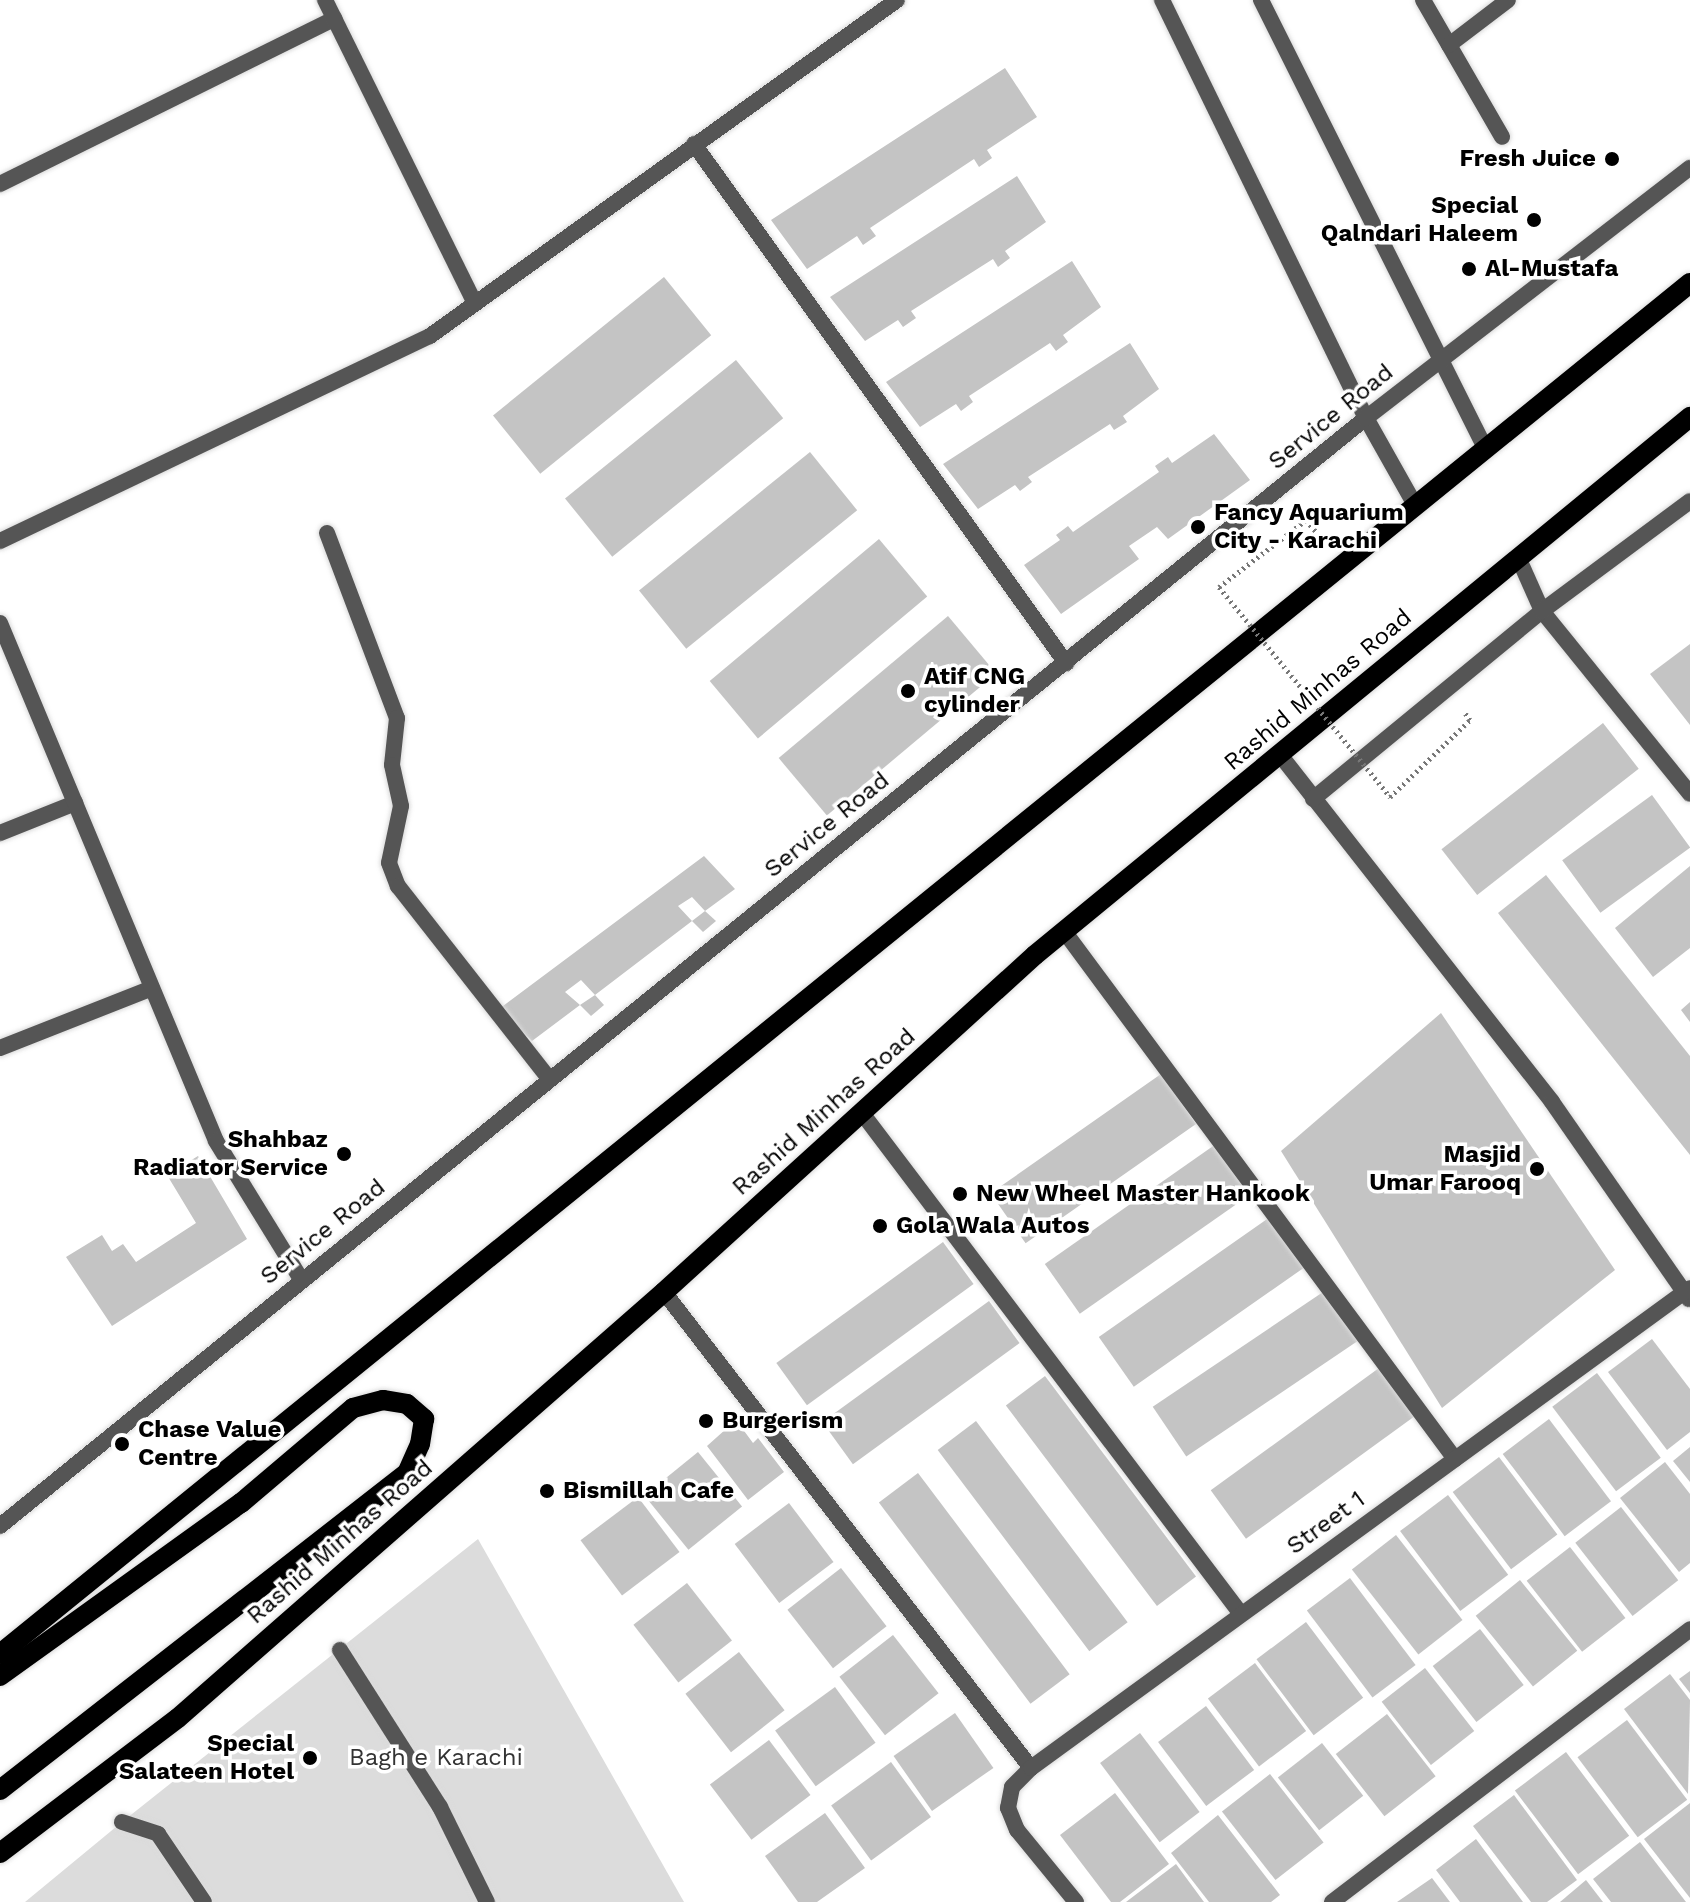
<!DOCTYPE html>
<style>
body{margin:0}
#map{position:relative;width:1690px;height:1902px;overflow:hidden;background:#fff;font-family:"Work Sans",sans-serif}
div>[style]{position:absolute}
.green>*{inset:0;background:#dcdcdc}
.building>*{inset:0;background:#c4c4c4;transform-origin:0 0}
.path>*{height:5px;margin-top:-2.5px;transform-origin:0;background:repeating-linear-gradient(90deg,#777 0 2px,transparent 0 6px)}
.roads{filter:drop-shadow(0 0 2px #dbdbdb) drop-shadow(0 0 2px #dbdbdb)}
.lane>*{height:16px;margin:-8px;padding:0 8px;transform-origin:8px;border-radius:8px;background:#555}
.street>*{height:16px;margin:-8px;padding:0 8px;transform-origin:8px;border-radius:8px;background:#555}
.primary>*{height:20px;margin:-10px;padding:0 10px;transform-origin:10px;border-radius:10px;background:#000}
.path-bridge>*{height:5px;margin-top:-2.5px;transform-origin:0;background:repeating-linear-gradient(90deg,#777 0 2px,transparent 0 6px)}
.dots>*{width:22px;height:22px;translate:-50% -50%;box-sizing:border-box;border:4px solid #fff;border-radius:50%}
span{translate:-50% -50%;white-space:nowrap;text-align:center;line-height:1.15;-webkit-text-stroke:7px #fff;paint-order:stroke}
.poi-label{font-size:24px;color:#000;font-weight:700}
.right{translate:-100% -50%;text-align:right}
.left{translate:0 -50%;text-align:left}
.street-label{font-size:24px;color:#000}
.park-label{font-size:24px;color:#333}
</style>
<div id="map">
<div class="green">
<i style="clip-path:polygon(478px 1539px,684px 1902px,25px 1902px,122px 1822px)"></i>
</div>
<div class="building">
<i style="clip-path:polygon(1005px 68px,1037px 117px,987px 150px,992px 158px,979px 167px,974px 159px,870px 228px,876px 236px,863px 245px,857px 236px,807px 269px,771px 220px)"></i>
<i style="clip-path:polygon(1017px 176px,1046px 222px,1005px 251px,1010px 258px,998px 267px,993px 259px,911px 311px,916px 318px,903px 327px,898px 320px,865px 341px,830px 297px)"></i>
<i style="clip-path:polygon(1072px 261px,1101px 307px,1063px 335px,1068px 342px,1056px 351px,1050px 343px,969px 396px,973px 402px,961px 411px,956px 404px,920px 427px,886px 382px)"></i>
<i style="left:664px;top:277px;width:75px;height:220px;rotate:51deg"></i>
<i style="clip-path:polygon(1130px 343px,1159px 389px,1123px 416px,1127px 422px,1114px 430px,1110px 424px,1028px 477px,1032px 482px,1020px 491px,1015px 485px,978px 509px,943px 464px)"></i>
<i style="left:736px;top:360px;width:75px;height:220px;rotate:51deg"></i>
<i style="clip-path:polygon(1214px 434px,1250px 480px,1168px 539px,1157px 527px,1129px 546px,1139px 559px,1061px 614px,1024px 565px,1060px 540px,1056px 535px,1068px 526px,1073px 532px,1159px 472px,1155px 466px,1168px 457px,1172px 463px)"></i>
<i style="left:810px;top:452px;width:75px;height:220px;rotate:51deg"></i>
<i style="left:879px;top:539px;width:75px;height:221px;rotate:50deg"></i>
<i style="left:948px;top:616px;width:75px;height:221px;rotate:50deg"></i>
<i style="clip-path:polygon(1690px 644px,1690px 725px,1650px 674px)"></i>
<i style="left:1603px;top:723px;width:58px;height:205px;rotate:52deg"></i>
<i style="left:1652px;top:795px;width:65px;height:111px;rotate:54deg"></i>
<i style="clip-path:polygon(704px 856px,735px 889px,705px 911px,692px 897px,678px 906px,692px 921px,595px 995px,581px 980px,565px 992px,580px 1005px,532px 1041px,499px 1009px)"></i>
<i style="clip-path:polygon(1690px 866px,1690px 948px,1653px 977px,1615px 928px)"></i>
<i style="clip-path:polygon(1546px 875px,1690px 1056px,1690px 1155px,1498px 913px)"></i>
<i style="clip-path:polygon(705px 911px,716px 921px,703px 932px,692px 921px)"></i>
<i style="clip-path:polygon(595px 995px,604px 1005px,591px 1016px,580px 1005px)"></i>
<i style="clip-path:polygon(1690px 1002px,1690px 1022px,1681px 1010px)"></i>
<i style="clip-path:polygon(1441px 1013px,1615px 1270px,1442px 1408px,1281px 1151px)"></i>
<i style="left:1161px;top:1074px;width:61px;height:208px;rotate:55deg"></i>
<i style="left:1216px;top:1144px;width:61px;height:209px;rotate:55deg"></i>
<i style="clip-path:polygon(198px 1156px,247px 1239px,112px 1326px,66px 1257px,102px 1235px,112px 1251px,123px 1244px,136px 1262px,196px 1223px,167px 1175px)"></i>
<i style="left:1270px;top:1217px;width:61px;height:209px;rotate:55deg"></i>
<i style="left:943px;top:1242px;width:52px;height:206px;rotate:54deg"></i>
<i style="left:1326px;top:1290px;width:60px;height:209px;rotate:56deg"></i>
<i style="left:989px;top:1301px;width:52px;height:206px;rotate:54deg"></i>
<i style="clip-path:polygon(1652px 1339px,1690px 1389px,1690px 1432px,1667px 1450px,1608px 1372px)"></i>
<i style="left:1379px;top:1368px;width:60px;height:208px;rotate:54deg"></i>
<i style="left:1597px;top:1373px;width:106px;height:56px;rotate:53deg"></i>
<i style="left:1045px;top:1376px;width:251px;height:49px;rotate:53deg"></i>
<i style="left:1549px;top:1419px;width:103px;height:58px;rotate:53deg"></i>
<i style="clip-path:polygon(736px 1420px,753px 1443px,758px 1438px,784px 1472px,748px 1500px,707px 1446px)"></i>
<i style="left:976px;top:1421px;width:252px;height:48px;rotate:53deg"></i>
<i style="clip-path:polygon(1690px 1447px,1690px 1482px,1673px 1461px)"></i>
<i style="left:698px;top:1452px;width:70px;height:69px;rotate:51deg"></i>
<i style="left:1499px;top:1457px;width:97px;height:58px;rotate:53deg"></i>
<i style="clip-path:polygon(1665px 1462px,1690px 1494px,1690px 1563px,1679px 1572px,1620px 1498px)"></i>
<i style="left:918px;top:1473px;width:252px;height:49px;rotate:53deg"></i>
<i style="left:1448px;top:1495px;width:100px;height:60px;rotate:53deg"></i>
<i style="left:638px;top:1497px;width:69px;height:72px;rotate:53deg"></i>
<i style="left:789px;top:1503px;width:74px;height:68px;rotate:53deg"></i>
<i style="left:1621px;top:1507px;width:93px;height:58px;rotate:52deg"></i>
<i style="left:1396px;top:1535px;width:108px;height:56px;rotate:52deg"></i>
<i style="left:1570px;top:1547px;width:90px;height:55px;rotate:52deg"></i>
<i style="left:841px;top:1568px;width:74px;height:68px;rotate:52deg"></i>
<i style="left:1350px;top:1578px;width:109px;height:54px;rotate:53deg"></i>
<i style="left:1520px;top:1580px;width:91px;height:57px;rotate:51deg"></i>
<i style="left:687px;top:1583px;width:73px;height:68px;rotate:52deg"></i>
<i style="left:1306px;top:1622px;width:95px;height:62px;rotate:53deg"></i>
<i style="left:1480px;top:1629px;width:71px;height:60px;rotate:52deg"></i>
<i style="left:893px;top:1635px;width:74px;height:68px;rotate:52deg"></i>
<i style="left:739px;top:1652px;width:74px;height:68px;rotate:52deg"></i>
<i style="left:1255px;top:1663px;width:85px;height:59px;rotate:53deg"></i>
<i style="left:1425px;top:1668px;width:80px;height:55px;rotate:52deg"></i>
<i style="clip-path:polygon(1690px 1671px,1690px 1693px,1679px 1679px)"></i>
<i style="clip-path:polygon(1670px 1674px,1690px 1700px,1688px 1794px,1624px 1709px)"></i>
<i style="left:835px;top:1687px;width:69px;height:74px;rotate:54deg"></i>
<i style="left:1206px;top:1706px;width:80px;height:60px;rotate:53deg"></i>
<i style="left:955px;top:1713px;width:67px;height:75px;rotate:55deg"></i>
<i style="left:1387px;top:1714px;width:79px;height:65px;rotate:52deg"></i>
<i style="left:1627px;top:1720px;width:100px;height:62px;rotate:53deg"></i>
<i style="left:1140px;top:1733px;width:99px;height:50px;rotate:53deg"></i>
<i style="left:769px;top:1740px;width:69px;height:74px;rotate:53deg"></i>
<i style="left:1322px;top:1743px;width:67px;height:56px;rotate:52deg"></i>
<i style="left:1566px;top:1752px;width:105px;height:64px;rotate:53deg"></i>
<i style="left:891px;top:1762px;width:68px;height:74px;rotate:54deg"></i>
<i style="left:1270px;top:1774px;width:87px;height:61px;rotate:52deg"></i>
<i style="clip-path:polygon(1115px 1793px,1169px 1864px,1120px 1902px,1111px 1902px,1060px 1835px)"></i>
<i style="clip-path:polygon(1514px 1795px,1577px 1880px,1547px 1902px,1531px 1902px,1473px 1826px)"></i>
<i style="clip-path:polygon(1690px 1803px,1690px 1898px,1644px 1839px)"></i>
<i style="clip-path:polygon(825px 1813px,865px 1868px,817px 1902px,798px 1902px,765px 1856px)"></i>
<i style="clip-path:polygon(1218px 1815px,1280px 1895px,1271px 1902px,1209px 1902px,1171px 1853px)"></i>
<i style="clip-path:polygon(1476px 1839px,1523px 1902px,1460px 1902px,1436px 1870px)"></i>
<i style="clip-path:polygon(1640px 1842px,1686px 1902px,1611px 1902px,1593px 1879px)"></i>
<i style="clip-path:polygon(1176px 1864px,1204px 1902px,1126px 1902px)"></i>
<i style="clip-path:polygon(1432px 1878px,1450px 1902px,1397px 1902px)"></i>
<i style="clip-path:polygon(1586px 1880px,1603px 1902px,1560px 1902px)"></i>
</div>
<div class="path">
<i style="left:1219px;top:587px;width:110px;rotate:-37.6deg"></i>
<i style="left:1306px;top:520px;width:29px;rotate:49deg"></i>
<i style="left:1390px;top:797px;width:111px;rotate:-43.9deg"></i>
<i style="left:1470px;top:720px;width:11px;rotate:-124deg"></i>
</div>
<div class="roads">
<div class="lane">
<i style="left:1423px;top:0;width:158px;rotate:60deg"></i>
<i style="left:1449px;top:45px;width:74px;rotate:-37.3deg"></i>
<i style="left:694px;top:144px;width:639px;rotate:54.37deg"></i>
<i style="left:0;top:184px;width:373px;rotate:-26.3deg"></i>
<i style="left:0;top:833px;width:81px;rotate:-21.8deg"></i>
<i style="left:0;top:1048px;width:163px;rotate:-21.5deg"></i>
<i style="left:340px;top:1650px;width:186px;rotate:57.5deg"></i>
<i style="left:440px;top:1807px;width:106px;rotate:63.7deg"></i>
<i style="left:122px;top:1822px;width:38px;rotate:18deg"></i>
<i style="left:158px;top:1834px;width:82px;rotate:55.9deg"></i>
</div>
<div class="street">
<i style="left:325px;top:0;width:338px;rotate:63.7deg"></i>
<i style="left:1162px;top:0;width:465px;rotate:64deg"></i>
<i style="left:1366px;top:418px;width:100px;rotate:60.6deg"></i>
<i style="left:1261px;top:0;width:503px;rotate:63.43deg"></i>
<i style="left:327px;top:533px;width:198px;rotate:69.3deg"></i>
<i style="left:397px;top:718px;width:47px;rotate:96.1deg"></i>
<i style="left:392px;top:765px;width:42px;rotate:77.6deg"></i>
<i style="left:401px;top:806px;width:58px;rotate:101.9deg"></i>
<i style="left:389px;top:863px;width:25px;rotate:69deg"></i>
<i style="left:398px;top:886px;width:246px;rotate:51.9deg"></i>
<i style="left:0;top:541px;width:476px;rotate:-25.5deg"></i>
<i style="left:430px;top:336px;width:575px;rotate:-35.73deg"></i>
<i style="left:1518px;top:557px;width:59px;rotate:66deg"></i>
<i style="left:1542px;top:611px;width:235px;rotate:51deg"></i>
<i style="left:0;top:623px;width:561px;rotate:67.36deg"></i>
<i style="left:216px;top:1141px;width:164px;rotate:58.4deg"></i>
<i style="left:1281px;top:756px;width:439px;rotate:51.9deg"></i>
<i style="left:1552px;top:1102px;width:240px;rotate:55.2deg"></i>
<i style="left:1313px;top:799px;width:296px;rotate:-39.4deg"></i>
<i style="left:1542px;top:611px;width:184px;rotate:-36.6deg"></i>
<i style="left:1064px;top:931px;width:657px;rotate:53.48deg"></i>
<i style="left:862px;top:1113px;width:628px;rotate:52.89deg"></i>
<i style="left:664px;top:1292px;width:601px;rotate:52.37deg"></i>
<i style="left:0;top:1526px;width:1759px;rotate:-39.05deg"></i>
<i style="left:1366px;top:418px;width:409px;rotate:-37.7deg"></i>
<i style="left:1076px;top:1902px;width:93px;rotate:-129.3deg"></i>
<i style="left:1017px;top:1830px;width:24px;rotate:-112deg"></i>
<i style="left:1008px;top:1808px;width:21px;rotate:-79deg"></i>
<i style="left:1012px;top:1787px;width:27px;rotate:-45deg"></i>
<i style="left:1031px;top:1768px;width:815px;rotate:-36.07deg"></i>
<i style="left:1332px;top:1902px;width:450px;rotate:-37.3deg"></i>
</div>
<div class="primary">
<i style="left:0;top:1654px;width:2176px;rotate:-39.05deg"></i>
<i style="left:0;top:1676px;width:297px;rotate:-35.7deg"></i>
<i style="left:241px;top:1503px;width:147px;rotate:-40.3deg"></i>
<i style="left:353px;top:1408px;width:31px;rotate:-15deg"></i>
<i style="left:383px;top:1400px;width:24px;rotate:9deg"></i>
<i style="left:407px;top:1404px;width:23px;rotate:41deg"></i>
<i style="left:424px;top:1419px;width:25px;rotate:99deg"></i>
<i style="left:420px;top:1444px;width:32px;rotate:114deg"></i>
<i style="left:407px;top:1473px;width:516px;rotate:142.09deg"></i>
<i style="left:0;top:1853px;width:223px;rotate:-37.2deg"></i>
<i style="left:178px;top:1718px;width:646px;rotate:-41.24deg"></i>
<i style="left:664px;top:1292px;width:501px;rotate:-42.25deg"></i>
<i style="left:1035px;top:955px;width:848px;rotate:-39.4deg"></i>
</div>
</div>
<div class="path-bridge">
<i style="left:1219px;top:587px;width:271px;rotate:50.8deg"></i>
</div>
<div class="dots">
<i style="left:1612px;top:159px;background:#000"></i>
<i style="left:1534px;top:220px;background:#000"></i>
<i style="left:1469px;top:269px;background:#000"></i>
<i style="left:1198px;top:527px;background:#000"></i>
<i style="left:908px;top:691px;background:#000"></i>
<i style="left:344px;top:1154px;background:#000"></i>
<i style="left:1537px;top:1169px;background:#000"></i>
<i style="left:960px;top:1194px;background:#000"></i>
<i style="left:880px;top:1226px;background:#000"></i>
<i style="left:706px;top:1421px;background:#000"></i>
<i style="left:122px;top:1444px;background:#000"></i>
<i style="left:547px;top:1491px;background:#000"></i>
<i style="left:310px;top:1758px;background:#000"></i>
</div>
<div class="poi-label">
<span class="right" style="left:1596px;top:159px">Fresh Juice</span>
<span class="right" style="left:1518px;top:220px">Special<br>Qalndari Haleem</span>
<span class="left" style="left:1485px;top:269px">Al-Mustafa</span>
<span class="left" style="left:1214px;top:527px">Fancy Aquarium<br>City - Karachi</span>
<span class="left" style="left:924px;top:691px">Atif CNG<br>cylinder</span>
<span class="right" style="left:328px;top:1154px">Shahbaz<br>Radiator Service</span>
<span class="right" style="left:1521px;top:1169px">Masjid<br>Umar Farooq</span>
<span class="left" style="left:976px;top:1194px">New Wheel Master Hankook</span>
<span class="left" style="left:896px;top:1226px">Gola Wala Autos</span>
<span class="left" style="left:722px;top:1421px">Burgerism</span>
<span class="left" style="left:138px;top:1444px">Chase Value<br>Centre</span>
<span class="left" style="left:563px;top:1491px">Bismillah Cafe</span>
<span class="right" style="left:294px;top:1758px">Special<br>Salateen Hotel</span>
</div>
<div class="street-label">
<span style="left:1331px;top:417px;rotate:-39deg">Service Road</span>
<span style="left:1318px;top:690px;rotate:-40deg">Rashid Minhas Road</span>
<span style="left:827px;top:825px;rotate:-39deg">Service Road</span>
<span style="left:824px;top:1112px;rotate:-42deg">Rashid Minhas Road</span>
<span style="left:323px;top:1232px;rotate:-39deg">Service Road</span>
<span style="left:1326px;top:1523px;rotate:-36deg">Street 1</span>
<span style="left:340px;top:1542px;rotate:-41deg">Rashid Minhas Road</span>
</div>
<div class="park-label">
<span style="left:436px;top:1758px">Bagh e Karachi</span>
</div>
</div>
